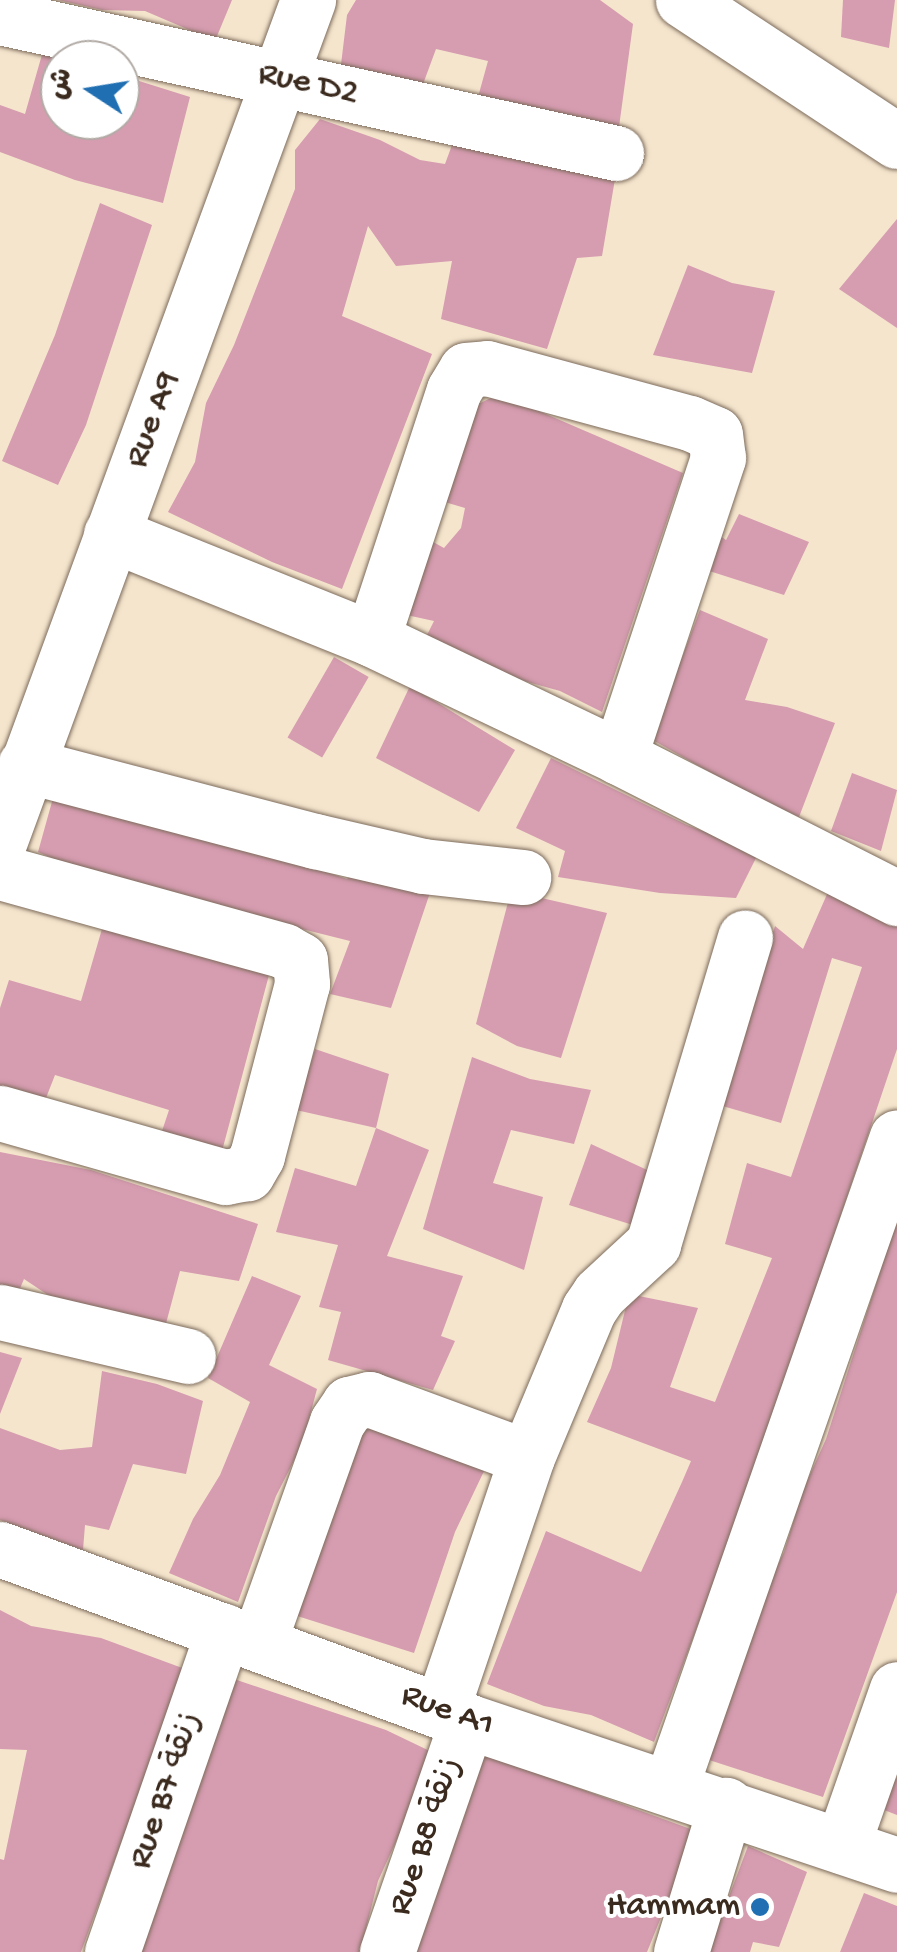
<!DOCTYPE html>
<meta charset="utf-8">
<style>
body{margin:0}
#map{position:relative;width:897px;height:1952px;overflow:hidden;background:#f5e5cd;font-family:"Gochi Hand","Playpen Sans Arabic",sans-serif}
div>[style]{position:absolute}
.building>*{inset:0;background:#d69cb0;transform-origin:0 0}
.roads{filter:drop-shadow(0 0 2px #7c6b5b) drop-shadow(0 0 2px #7c6b5b)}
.minor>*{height:55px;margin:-27.5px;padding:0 27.5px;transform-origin:27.5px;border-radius:27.5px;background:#fff}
.dots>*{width:28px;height:28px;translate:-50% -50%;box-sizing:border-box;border:5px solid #fff;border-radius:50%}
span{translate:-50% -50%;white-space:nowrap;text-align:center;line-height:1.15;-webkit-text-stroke:8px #fff;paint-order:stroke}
.street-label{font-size:35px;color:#3b2a1e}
.poi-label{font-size:35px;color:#3b2a1e}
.right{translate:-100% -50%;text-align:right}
.north{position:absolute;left:40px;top:40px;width:100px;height:100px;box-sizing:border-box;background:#fff;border:2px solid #b1aaa5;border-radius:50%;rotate:282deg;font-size:28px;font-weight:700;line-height:40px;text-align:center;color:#3b2a1e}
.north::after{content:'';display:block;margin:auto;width:35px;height:45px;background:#1f6fb2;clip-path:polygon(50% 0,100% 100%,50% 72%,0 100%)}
</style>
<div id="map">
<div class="building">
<i style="clip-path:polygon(58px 0,232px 0,215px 41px,145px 11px,102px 10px)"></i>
<i style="clip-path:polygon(356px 0,600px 0,633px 24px,619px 127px,478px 97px,488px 61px,436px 49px,419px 95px,339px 81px,347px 15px)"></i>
<i style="clip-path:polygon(843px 0,895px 0,889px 48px,841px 37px)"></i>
<i style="clip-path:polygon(43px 51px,68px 60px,60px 60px,60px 120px,120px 120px,120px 75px,190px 97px,163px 203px,75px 180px,0 152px,0 105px,25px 114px)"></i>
<i style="clip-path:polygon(320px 119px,380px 140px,420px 160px,445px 164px,452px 145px,615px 179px,602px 256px,577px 258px,547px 349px,441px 319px,452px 261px,396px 266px,368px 226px,342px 316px,432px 354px,342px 589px,272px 562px,168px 512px,195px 462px,206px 403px,234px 345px,295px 189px,295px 150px)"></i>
<i style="clip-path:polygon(100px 203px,152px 225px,86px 425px,58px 485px,2px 461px,55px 335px)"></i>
<i style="clip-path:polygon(897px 219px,897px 328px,839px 289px)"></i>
<i style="clip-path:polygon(688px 265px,732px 283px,775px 291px,752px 373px,653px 355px)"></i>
<i style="clip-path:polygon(499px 394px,683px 473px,602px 712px,560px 691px,499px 674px,426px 637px,434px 621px,402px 614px,426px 538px,444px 548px,461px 528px,465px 508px,438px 500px,466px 410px)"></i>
<i style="clip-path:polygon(739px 514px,809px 542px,784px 595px,700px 568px,712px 530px,726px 540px)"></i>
<i style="clip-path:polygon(700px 610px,768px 639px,745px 700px,787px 707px,835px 723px,799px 817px,757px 799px,651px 739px)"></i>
<i style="left:334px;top:657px;width:40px;height:93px;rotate:30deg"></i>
<i style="clip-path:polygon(410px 686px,515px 750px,479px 812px,376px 758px)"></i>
<i style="clip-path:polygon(551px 758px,687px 825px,759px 852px,736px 898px,660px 893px,558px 877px,565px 851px,516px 828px)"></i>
<i style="clip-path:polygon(852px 773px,897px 790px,881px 851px,831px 831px)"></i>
<i style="clip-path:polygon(58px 780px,347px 879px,363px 861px,435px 878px,391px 1008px,330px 994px,350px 941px,97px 878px,38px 852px)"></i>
<i style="clip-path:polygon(511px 891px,607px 913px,561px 1058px,517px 1046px,476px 1024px)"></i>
<i style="clip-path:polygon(828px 892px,897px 923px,897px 1049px,744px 1502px,654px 1742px,591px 1715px,544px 1706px,487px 1684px,546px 1531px,641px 1572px,682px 1482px,691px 1461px,587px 1422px,611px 1368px,629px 1294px,698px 1308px,670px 1387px,715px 1402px,772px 1258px,725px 1244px,747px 1163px,791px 1177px,862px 967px,832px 958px,781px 1123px,719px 1105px,775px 926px,803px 949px)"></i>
<i style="clip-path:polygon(104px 922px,269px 975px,222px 1151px,160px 1137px,169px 1110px,55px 1075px,44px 1103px,0 1094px,0 1008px,9px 980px,81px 1001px)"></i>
<i style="clip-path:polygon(315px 1049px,389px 1074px,376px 1128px,296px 1110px)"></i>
<i style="clip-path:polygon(472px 1057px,530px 1079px,591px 1090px,574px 1144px,511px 1130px,493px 1183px,543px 1197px,524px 1270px,423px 1229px)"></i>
<i style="clip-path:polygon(376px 1128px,429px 1150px,387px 1256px,463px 1276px,441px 1336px,455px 1341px,433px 1390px,328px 1360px,341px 1312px,319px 1307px,338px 1245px,276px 1232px,295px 1168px,356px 1186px)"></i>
<i style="clip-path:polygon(591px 1144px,658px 1175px,636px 1226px,569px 1205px)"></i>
<i style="clip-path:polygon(0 1152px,91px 1170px,258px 1224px,239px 1281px,180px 1271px,164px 1331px,54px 1299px,24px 1279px,15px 1300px,0 1295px)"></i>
<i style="clip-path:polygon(897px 1219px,897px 1592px,823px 1797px,706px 1759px,755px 1612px,784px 1552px,803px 1490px,826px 1439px)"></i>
<i style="clip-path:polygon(252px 1276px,301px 1296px,269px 1365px,317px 1389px,302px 1445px,276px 1496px,238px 1602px,169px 1573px,193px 1519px,220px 1475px,250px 1402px,208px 1378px)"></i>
<i style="clip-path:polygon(0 1352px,22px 1358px,0 1414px)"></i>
<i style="clip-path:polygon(102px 1371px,157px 1384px,203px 1401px,186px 1474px,133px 1464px,109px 1530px,85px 1525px,83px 1550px,0 1520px,0 1428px,60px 1450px,92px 1447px)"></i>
<i style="clip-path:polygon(366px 1415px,485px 1469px,455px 1532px,414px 1653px,291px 1614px)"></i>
<i style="clip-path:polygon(0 1610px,31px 1626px,101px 1638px,185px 1669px,81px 1952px,0 1952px,0 1859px,4px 1860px,27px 1750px,0 1749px)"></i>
<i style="clip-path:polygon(228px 1677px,386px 1730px,436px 1754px,378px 1881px,360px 1952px,135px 1952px)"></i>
<i style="clip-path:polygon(485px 1754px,696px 1831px,647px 1952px,411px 1952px)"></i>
<i style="clip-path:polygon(897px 1777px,897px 1815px,879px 1808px)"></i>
<i style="clip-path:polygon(748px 1846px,807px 1872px,779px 1947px,753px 1942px,750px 1952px,708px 1952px)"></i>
<i style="clip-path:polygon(864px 1893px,897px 1906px,897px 1952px,840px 1952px)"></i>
</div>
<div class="roads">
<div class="minor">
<i style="left:683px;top:0;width:256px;rotate:33.4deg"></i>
<i style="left:0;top:17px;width:631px;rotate:12.45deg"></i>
<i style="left:111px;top:534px;width:281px;rotate:21.9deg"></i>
<i style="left:372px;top:639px;width:274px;rotate:25.5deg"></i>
<i style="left:619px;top:757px;width:312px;rotate:26.9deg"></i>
<i style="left:372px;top:639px;width:262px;rotate:-71.8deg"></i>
<i style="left:454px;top:390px;width:23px;rotate:-59deg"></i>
<i style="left:466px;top:370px;width:21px;rotate:-5deg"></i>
<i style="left:487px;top:368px;width:210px;rotate:15.2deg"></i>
<i style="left:690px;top:423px;width:27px;rotate:24deg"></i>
<i style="left:715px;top:434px;width:24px;rotate:83deg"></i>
<i style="left:718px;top:458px;width:315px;rotate:108.3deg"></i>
<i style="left:25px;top:765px;width:300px;rotate:14.7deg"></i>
<i style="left:315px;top:841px;width:111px;rotate:13deg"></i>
<i style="left:423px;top:866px;width:101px;rotate:6.3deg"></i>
<i style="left:0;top:840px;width:895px;rotate:-69.86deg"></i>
<i style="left:0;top:872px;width:295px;rotate:15.5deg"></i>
<i style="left:284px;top:951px;width:18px;rotate:29deg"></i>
<i style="left:300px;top:960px;width:24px;rotate:85deg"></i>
<i style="left:302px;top:984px;width:178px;rotate:104.7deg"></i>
<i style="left:257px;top:1156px;width:20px;rotate:120deg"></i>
<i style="left:247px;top:1173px;width:22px;rotate:170deg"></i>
<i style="left:225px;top:1177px;width:234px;rotate:-164.1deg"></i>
<i style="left:0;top:1312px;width:193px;rotate:13.2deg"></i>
<i style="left:0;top:1549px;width:498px;rotate:20.2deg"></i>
<i style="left:467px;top:1721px;width:453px;rotate:18.5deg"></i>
<i style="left:259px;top:1641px;width:232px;rotate:-70.4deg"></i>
<i style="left:337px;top:1422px;width:22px;rotate:-56deg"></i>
<i style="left:349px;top:1404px;width:21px;rotate:-14deg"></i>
<i style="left:369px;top:1399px;width:168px;rotate:20.2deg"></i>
<i style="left:441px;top:1711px;width:268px;rotate:-71.3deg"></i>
<i style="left:527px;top:1457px;width:160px;rotate:-67.3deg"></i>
<i style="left:589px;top:1309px;width:18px;rotate:-56deg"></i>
<i style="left:599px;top:1294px;width:74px;rotate:-42.8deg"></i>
<i style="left:653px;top:1244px;width:320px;rotate:-73.3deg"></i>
<i style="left:670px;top:1788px;width:689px;rotate:-70.78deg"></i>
<i style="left:842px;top:1846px;width:166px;rotate:-70.7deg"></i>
<i style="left:112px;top:1952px;width:340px;rotate:-70.9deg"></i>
<i style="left:387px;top:1952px;width:244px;rotate:-70.9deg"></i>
<i style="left:681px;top:1952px;width:154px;rotate:-73deg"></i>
</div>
</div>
<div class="dots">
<i style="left:760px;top:1907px;background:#1f6fb2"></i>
</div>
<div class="street-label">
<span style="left:308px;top:85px;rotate:12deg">Rue D2</span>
<span style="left:154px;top:420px;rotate:-70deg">Rue A9</span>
<span style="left:447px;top:1712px;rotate:20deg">Rue A1</span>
<span style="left:167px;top:1791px;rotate:-71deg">Rue B7 زنقة</span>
<span style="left:427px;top:1837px;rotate:-71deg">Rue B8 زنقة</span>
</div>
<div class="poi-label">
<span class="right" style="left:740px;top:1907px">Hammam</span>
</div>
<div class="north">ش</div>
</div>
